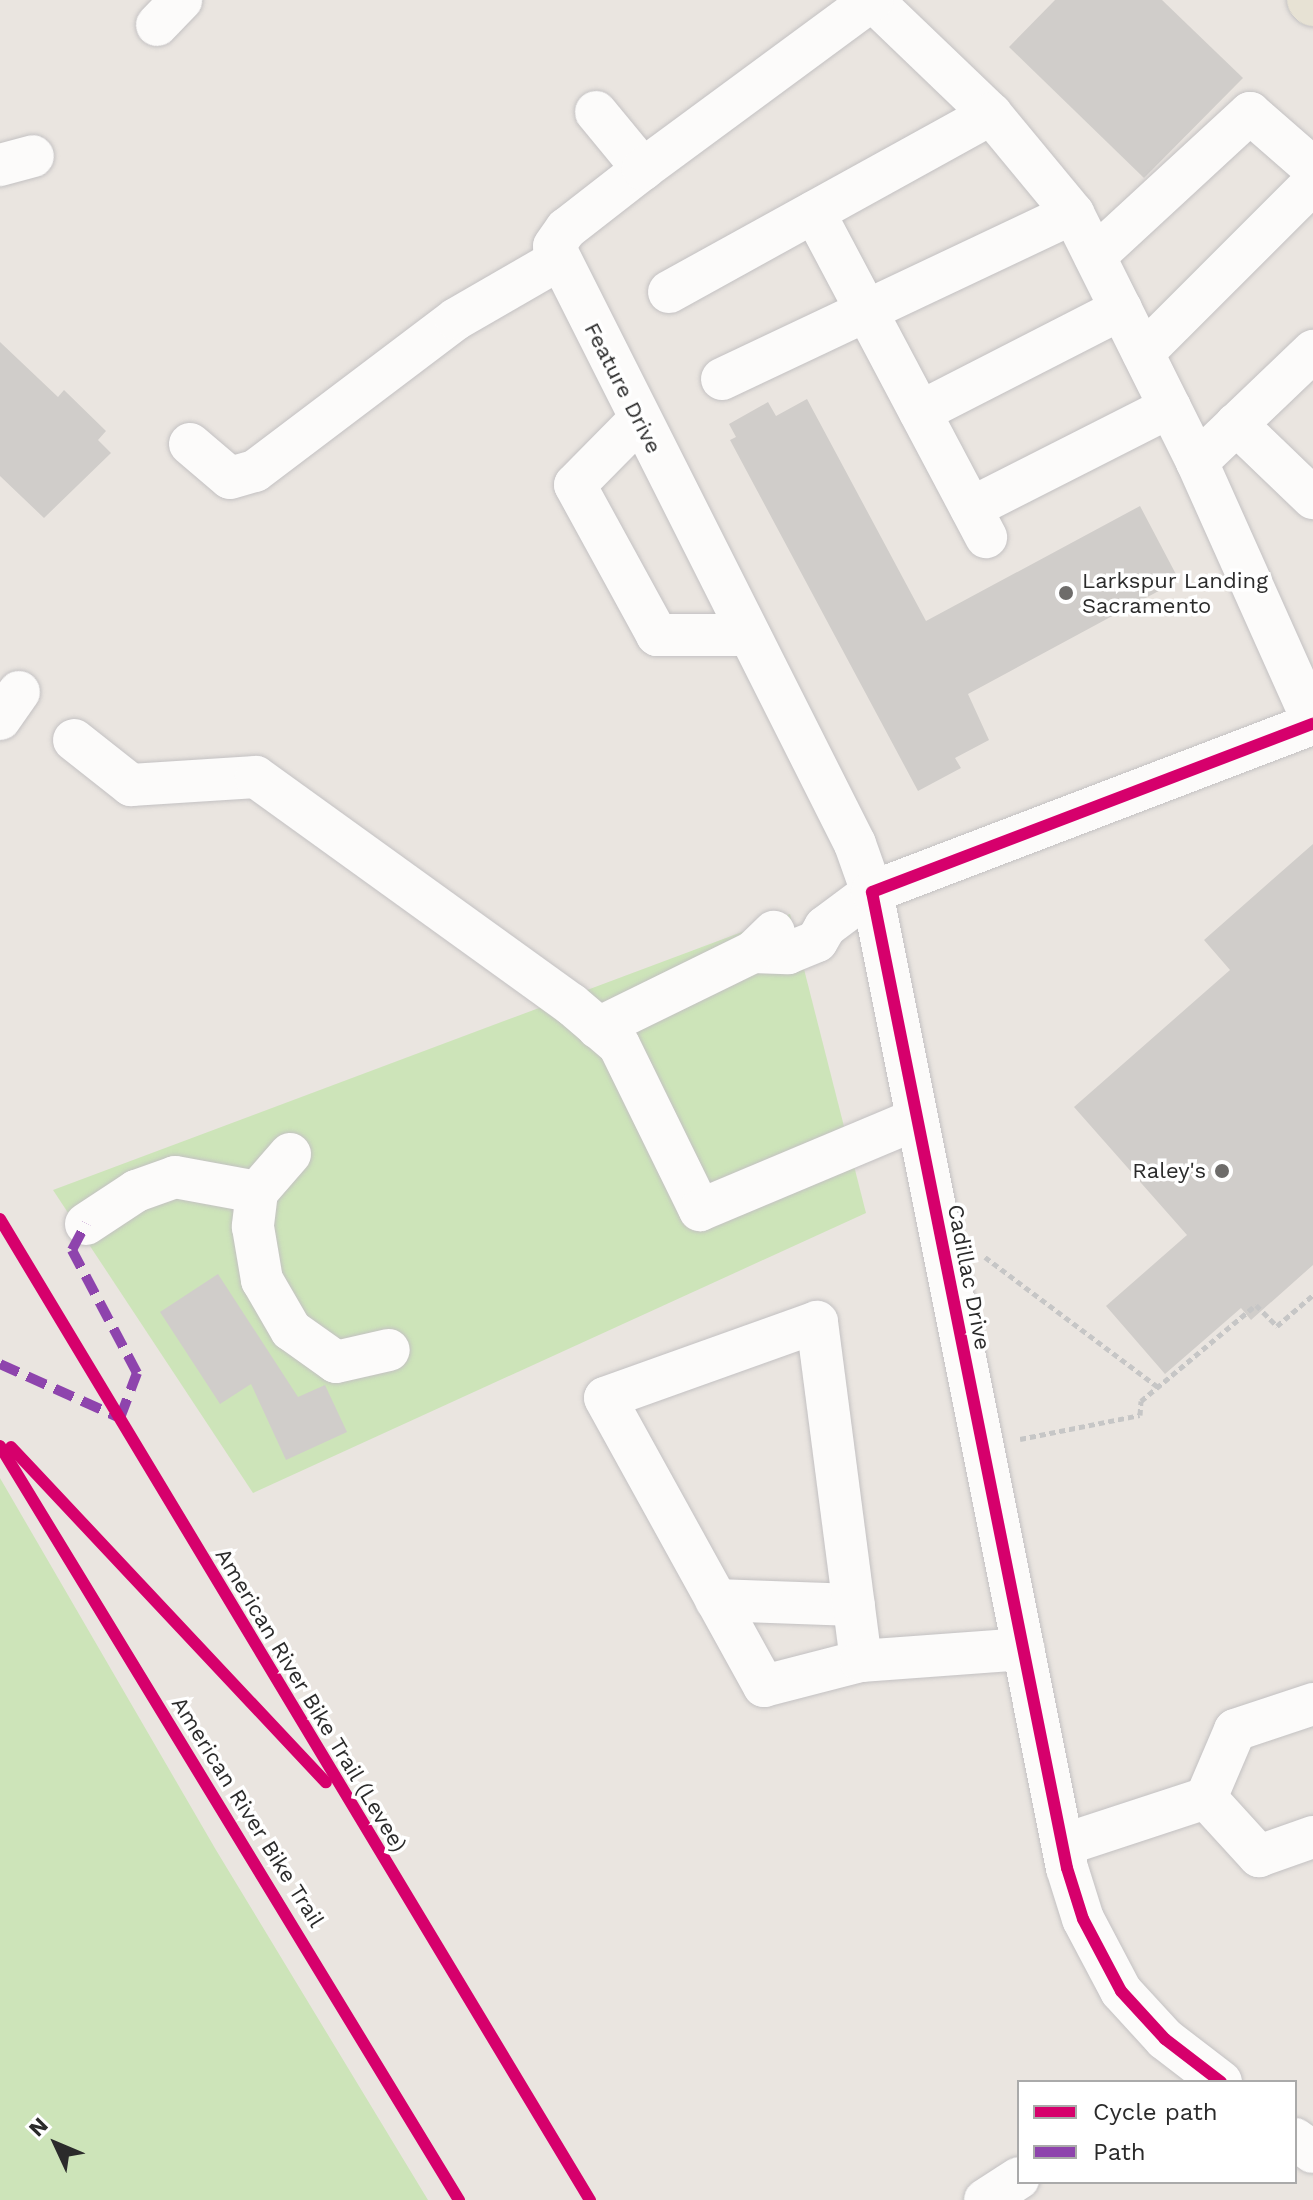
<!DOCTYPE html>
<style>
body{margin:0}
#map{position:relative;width:1313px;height:2200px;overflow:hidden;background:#eae5e0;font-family:"Work Sans",sans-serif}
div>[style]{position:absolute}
.green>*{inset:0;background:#cde4b9}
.building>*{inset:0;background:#d0cdca}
.path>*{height:5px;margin-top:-2.5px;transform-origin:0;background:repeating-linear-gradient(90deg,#c6c6c6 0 6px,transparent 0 10px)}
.roads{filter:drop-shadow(0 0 2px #c3c1c2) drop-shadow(0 0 2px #c3c1c2)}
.minor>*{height:42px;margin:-21px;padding:0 21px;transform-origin:21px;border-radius:21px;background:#fcfbfa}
.major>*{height:44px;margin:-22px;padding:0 22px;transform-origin:22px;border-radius:22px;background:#e7e2d4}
.quiet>*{height:10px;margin-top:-5px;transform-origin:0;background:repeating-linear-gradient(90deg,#8e44ad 0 20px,transparent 0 30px)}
.cycleway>*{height:12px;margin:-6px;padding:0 6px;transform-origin:6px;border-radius:6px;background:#d6006c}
.dots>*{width:22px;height:22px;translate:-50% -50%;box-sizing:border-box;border:4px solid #fff;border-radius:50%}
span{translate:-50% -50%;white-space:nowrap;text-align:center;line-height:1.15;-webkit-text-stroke:7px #fff;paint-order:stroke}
.street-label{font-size:22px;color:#2b2b2b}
.poi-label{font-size:22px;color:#2b2b2b}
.left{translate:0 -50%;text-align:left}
.right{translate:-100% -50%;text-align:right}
.legend{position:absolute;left:1017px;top:2080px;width:280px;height:104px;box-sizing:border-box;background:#fff;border:2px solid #aaa;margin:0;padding:10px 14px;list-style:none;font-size:24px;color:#2b2b2b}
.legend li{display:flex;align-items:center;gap:16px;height:40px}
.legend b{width:40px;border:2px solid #aaa}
.north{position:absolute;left:16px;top:2104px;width:80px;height:80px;-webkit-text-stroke:6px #fff;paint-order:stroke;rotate:314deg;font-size:22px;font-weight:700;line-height:32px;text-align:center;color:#2b2b2b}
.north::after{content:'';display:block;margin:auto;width:28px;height:36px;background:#2b2b2b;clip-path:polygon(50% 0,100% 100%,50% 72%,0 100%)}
</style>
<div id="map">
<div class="green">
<i style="clip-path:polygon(790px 914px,866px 1213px,253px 1493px,53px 1190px)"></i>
<i style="clip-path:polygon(0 1478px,216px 1850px,428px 2200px,0 2200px)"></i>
</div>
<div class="building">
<i style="clip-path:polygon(1055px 0,1162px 0,1243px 78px,1144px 178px,1009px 47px)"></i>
<i style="clip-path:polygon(0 342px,58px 397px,64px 390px,106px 431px,98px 440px,111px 453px,44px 518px,0 476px)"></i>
<i style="clip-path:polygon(807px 399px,926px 621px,1140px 506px,1179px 580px,968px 694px,989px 740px,955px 758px,961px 768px,918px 791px,730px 440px,736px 437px,729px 424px,768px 402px,776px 416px)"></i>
<i style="clip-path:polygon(1313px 844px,1313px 1265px,1251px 1320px,1241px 1308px,1165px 1374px,1106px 1306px,1187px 1235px,1074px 1107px,1230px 970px,1204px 940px)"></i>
<i style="clip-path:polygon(218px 1274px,298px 1397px,325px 1385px,347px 1432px,286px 1460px,251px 1384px,220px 1404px,160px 1312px)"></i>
</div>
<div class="path">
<i style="left:985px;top:1257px;width:216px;rotate:36.9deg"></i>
<i style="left:1020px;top:1439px;width:122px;rotate:-11.3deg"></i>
<i style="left:1140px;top:1415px;width:14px;rotate:-86deg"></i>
<i style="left:1141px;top:1401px;width:150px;rotate:-39.9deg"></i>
<i style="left:1256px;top:1305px;width:30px;rotate:45deg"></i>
<i style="left:1277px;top:1326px;width:48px;rotate:-40.7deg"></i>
</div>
<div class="roads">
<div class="minor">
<i style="left:872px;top:0;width:165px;rotate:43.8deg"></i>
<i style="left:991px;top:114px;width:129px;rotate:50.4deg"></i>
<i style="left:1073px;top:213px;width:278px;rotate:63.5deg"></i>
<i style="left:1197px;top:462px;width:284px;rotate:65.9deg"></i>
<i style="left:157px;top:25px;width:35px;rotate:-46deg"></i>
<i style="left:596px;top:112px;width:74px;rotate:50.5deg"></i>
<i style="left:0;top:165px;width:34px;rotate:-15deg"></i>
<i style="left:814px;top:212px;width:368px;rotate:62.1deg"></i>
<i style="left:1095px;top:256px;width:211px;rotate:-42.7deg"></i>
<i style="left:1250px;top:113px;width:84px;rotate:41.1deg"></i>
<i style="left:669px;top:292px;width:368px;rotate:-28.9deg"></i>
<i style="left:1143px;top:353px;width:240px;rotate:-45deg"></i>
<i style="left:722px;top:379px;width:388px;rotate:-25.3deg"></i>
<i style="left:920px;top:412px;width:226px;rotate:-27.1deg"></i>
<i style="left:639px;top:420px;width:91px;rotate:134.6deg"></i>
<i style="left:575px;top:485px;width:171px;rotate:61.3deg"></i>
<i style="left:657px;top:635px;width:92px"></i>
<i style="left:1236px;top:424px;width:107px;rotate:43.9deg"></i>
<i style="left:190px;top:444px;width:52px;rotate:40.4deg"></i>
<i style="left:230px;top:478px;width:26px;rotate:-16deg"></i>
<i style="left:255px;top:471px;width:252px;rotate:-37.1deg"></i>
<i style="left:456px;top:319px;width:118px;rotate:-30deg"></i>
<i style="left:1197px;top:462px;width:161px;rotate:-43.7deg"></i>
<i style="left:971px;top:508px;width:223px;rotate:-26.9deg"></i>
<i style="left:0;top:719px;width:33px;rotate:-55deg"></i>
<i style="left:74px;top:740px;width:73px;rotate:38.3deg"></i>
<i style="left:131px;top:785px;width:125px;rotate:-3.7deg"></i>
<i style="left:256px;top:777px;width:388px;rotate:35.8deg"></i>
<i style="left:571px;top:1004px;width:63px;rotate:40.5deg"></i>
<i style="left:619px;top:1045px;width:184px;rotate:63.9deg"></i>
<i style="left:700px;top:1210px;width:235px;rotate:-22.8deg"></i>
<i style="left:753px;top:952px;width:35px;rotate:2deg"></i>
<i style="left:788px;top:953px;width:31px;rotate:-22deg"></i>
<i style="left:817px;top:941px;width:16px;rotate:-60deg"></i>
<i style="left:825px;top:927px;width:59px;rotate:-36.7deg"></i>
<i style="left:872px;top:892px;width:51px;rotate:-109.5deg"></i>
<i style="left:855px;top:844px;width:669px;rotate:-116.72deg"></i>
<i style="left:554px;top:246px;width:21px;rotate:-55deg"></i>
<i style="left:566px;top:229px;width:98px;rotate:-37.9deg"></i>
<i style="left:643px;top:169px;width:285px;rotate:-36.4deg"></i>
<i style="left:598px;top:1028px;width:173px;rotate:-26.1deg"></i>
<i style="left:753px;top:952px;width:29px;rotate:-44deg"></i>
<i style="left:290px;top:1154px;width:50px;rotate:131deg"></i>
<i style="left:257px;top:1192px;width:35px;rotate:97deg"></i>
<i style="left:253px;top:1227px;width:54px;rotate:80.4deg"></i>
<i style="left:262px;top:1280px;width:58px;rotate:59.9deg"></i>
<i style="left:291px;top:1330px;width:55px;rotate:35.4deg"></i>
<i style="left:336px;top:1362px;width:54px;rotate:-12.8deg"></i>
<i style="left:86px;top:1224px;width:60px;rotate:-33.4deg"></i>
<i style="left:136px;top:1191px;width:41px;rotate:-19.7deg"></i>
<i style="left:175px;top:1177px;width:83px;rotate:10.4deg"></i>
<i style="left:716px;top:1600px;width:138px;rotate:2.1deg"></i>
<i style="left:861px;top:1661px;width:342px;rotate:-97.4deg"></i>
<i style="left:817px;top:1322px;width:225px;rotate:160.3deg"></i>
<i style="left:605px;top:1398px;width:329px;rotate:61.1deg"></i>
<i style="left:764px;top:1686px;width:100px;rotate:-14.5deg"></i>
<i style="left:861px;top:1661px;width:163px;rotate:-4.2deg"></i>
<i style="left:1206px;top:1798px;width:79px;rotate:47.6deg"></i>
<i style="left:1259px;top:1856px;width:57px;rotate:-19.4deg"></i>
<i style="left:1063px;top:1845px;width:151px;rotate:-18.2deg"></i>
<i style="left:1206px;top:1798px;width:74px;rotate:-66.9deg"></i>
<i style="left:1235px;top:1730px;width:82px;rotate:-18.4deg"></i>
<i style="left:1221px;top:2082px;width:71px;rotate:-142.5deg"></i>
<i style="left:1165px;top:2039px;width:65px;rotate:-132.5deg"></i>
<i style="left:1121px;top:1991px;width:81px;rotate:-117.8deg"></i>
<i style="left:1083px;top:1919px;width:53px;rotate:-107.4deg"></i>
<i style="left:1067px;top:1868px;width:995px;rotate:-101.3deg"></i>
<i style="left:872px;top:892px;width:472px;rotate:-20.9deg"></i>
<i style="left:1295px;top:2139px;width:22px;rotate:36deg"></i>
<i style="left:985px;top:2200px;width:40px;rotate:-32.9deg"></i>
</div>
<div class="major">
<i style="left:1309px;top:0;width:6px;rotate:45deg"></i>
</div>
</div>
<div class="quiet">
<i style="left:0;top:1364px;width:132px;rotate:24.2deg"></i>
<i style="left:120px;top:1418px;width:48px;rotate:-69.3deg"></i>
<i style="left:137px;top:1373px;width:139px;rotate:-117.9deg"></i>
<i style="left:72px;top:1250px;width:30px;rotate:-62deg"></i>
</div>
<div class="cycleway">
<i style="left:0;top:1219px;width:1145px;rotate:58.98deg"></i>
<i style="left:0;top:1446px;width:883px;rotate:58.67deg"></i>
<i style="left:11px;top:1447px;width:460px;rotate:46.8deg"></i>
<i style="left:1221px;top:2082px;width:71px;rotate:-142.5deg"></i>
<i style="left:1165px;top:2039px;width:65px;rotate:-132.5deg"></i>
<i style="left:1121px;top:1991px;width:81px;rotate:-117.8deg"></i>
<i style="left:1083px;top:1919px;width:53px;rotate:-107.4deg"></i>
<i style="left:1067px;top:1868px;width:995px;rotate:-101.3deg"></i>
<i style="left:872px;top:892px;width:472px;rotate:-20.9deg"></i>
</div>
<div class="dots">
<i style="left:1066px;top:593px;background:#6e6c6a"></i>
<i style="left:1222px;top:1171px;background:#6e6c6a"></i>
</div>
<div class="street-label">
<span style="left:623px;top:388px;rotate:63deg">Feature Drive</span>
<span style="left:969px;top:1277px;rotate:79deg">Cadillac Drive</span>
<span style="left:311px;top:1700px;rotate:59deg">American River Bike Trail (Levee)</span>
<span style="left:248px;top:1812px;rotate:58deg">American River Bike Trail</span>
</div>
<div class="poi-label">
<span class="left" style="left:1082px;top:593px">Larkspur Landing<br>Sacramento</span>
<span class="right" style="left:1206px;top:1171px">Raley's</span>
</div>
<ul class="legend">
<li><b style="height:10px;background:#d6006c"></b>Cycle path</li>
<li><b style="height:10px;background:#8e44ad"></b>Path</li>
</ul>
<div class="north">N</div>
</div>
